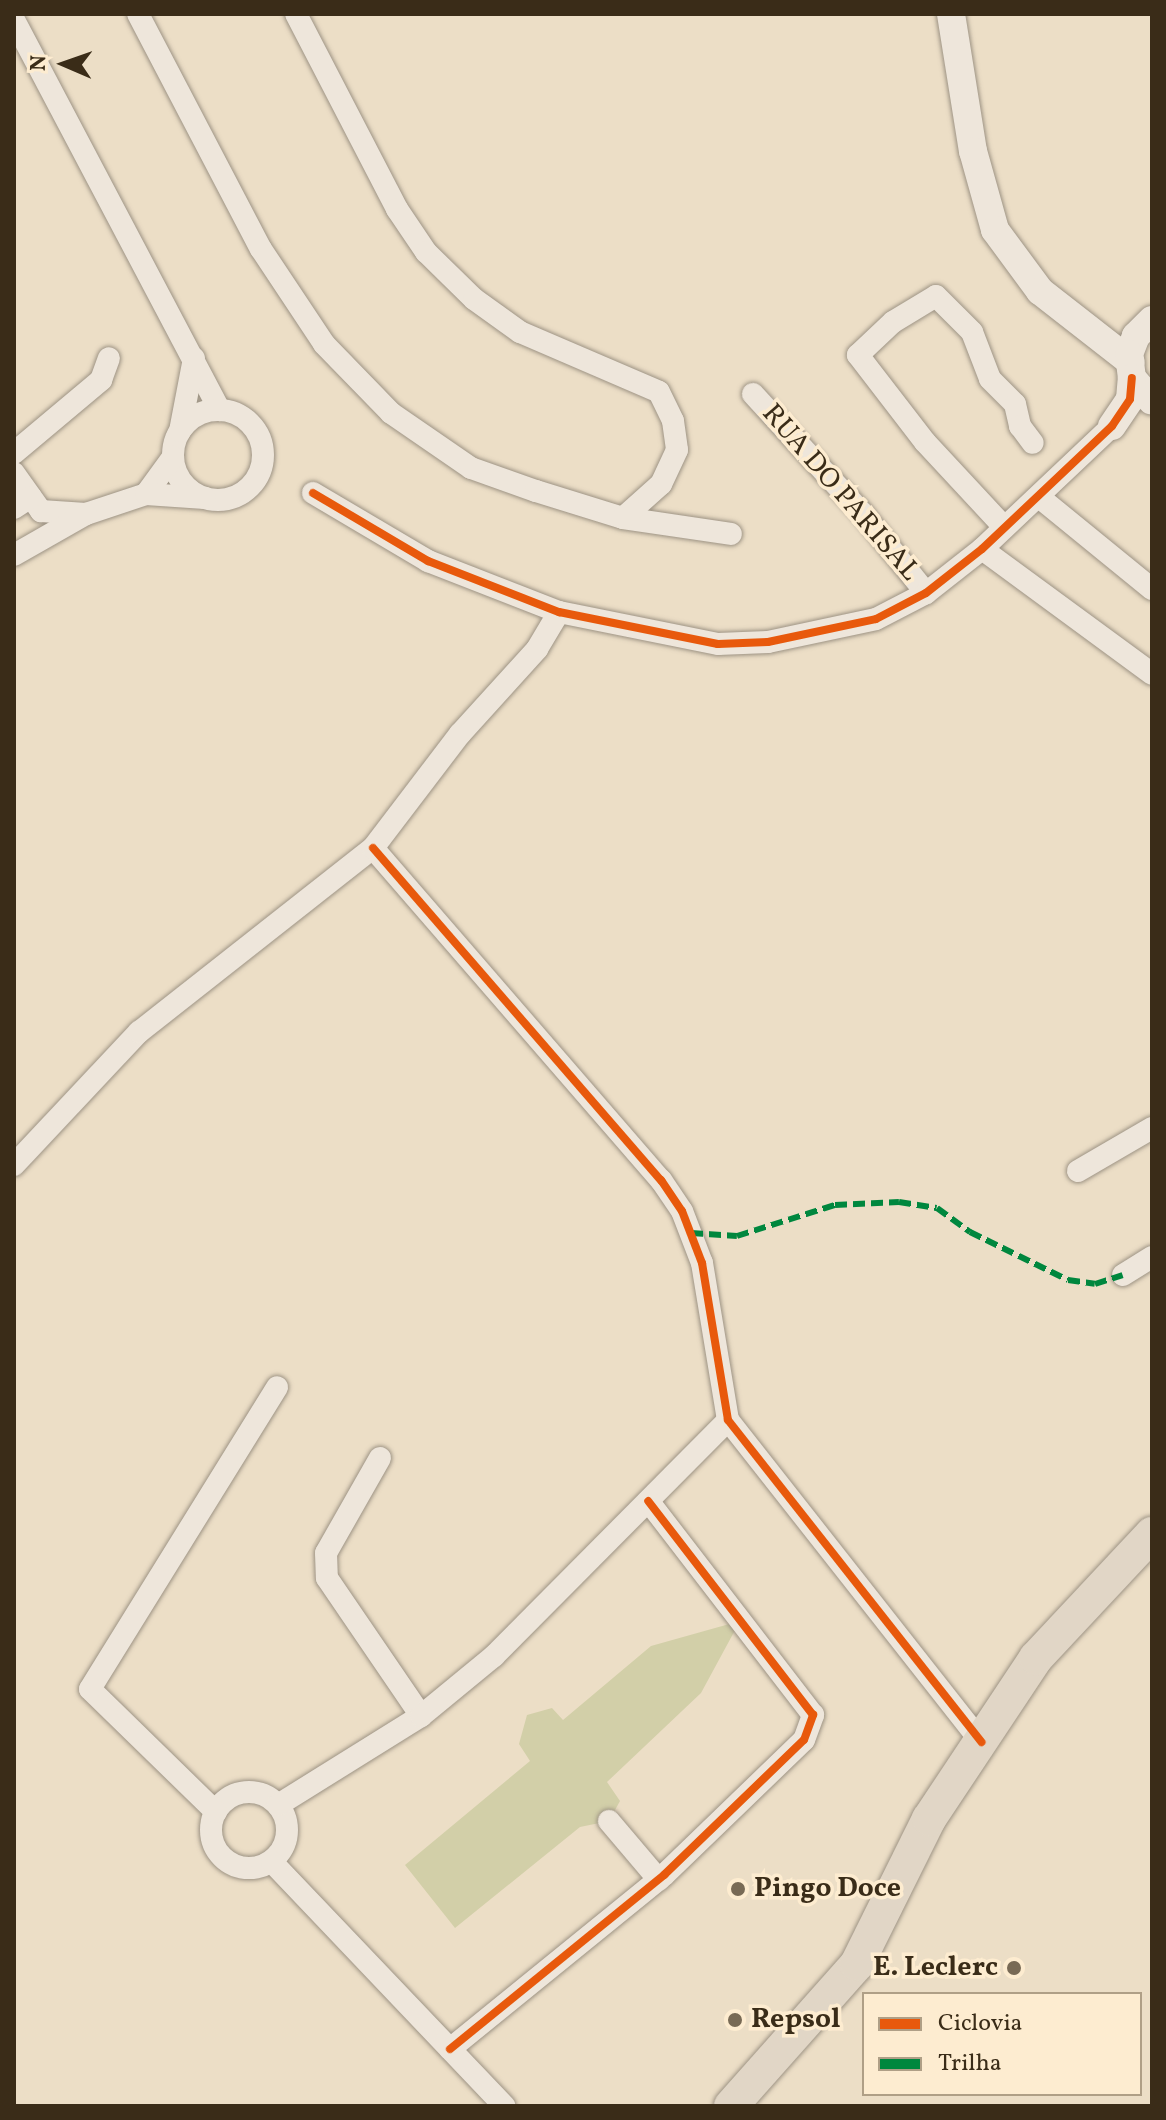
<!DOCTYPE html>
<style>
body{margin:0}
#map{position:relative;width:1166px;height:2120px;overflow:hidden;background:#ecdec6;font-family:Vollkorn,serif}
div>[style]{position:absolute}
.green>*{inset:0;background:#d2cfa8}
.roads{filter:drop-shadow(0 0 2px #9d9384) drop-shadow(0 0 2px #9d9384)}
.minor>*{height:22px;margin:-11px;padding:0 11px;transform-origin:11px;border-radius:11px;background:#eee6db}
.minor>.ring{margin:-11px;padding:0;box-sizing:content-box;background:none;border:22px solid #eee6db;border-radius:50%}
.tertiary>*{height:28px;margin:-14px;padding:0 14px;transform-origin:14px;border-radius:14px;background:#eee6db}
.primary>*{height:34px;margin:-17px;padding:0 17px;transform-origin:17px;border-radius:17px;background:#e1d6c6}
.quiet>*{height:6px;margin-top:-3px;transform-origin:0;background:repeating-linear-gradient(90deg,#00873e 0 12px,transparent 0 18px)}
.cycleway>*{height:8px;margin:-4px;padding:0 4px;transform-origin:4px;border-radius:4px;background:#e8590c}
.dots>*{width:22px;height:22px;translate:-50% -50%;box-sizing:border-box;border:4px solid #fdecd0;border-radius:50%}
span{translate:-50% -50%;white-space:nowrap;text-align:center;line-height:1.15;-webkit-text-stroke:7px #fdecd0;paint-order:stroke}
.street-label{font-size:28px;color:#3a2c18}
.poi-label{font-size:28px;color:#3a2c18;font-weight:700}
.left{translate:0 -50%;text-align:left}
.right{translate:-100% -50%;text-align:right}
.frame{position:absolute;inset:0;border:16px solid #3a2c18;pointer-events:none}
.legend{position:absolute;left:862px;top:1992px;width:280px;height:104px;box-sizing:border-box;background:#fdecd0;border:2px solid #af9f86;margin:0;padding:10px 14px;list-style:none;font-size:24px;color:#3a2c18}
.legend li{display:flex;align-items:center;gap:16px;height:40px}
.legend b{width:40px;border:2px solid #af9f86}
.north{position:absolute;left:24px;top:24px;width:80px;height:80px;-webkit-text-stroke:6px #fdecd0;paint-order:stroke;rotate:272deg;font-size:22px;font-weight:700;line-height:32px;text-align:center;color:#3a2c18}
.north::after{content:'';display:block;margin:auto;width:28px;height:36px;background:#3a2c18;clip-path:polygon(50% 0,100% 100%,50% 72%,0 100%)}
</style>
<div id="map">
<div class="green">
<i style="clip-path:polygon(740px 1621px,701px 1693px,607px 1782px,620px 1801px,609px 1821px,580px 1827px,455px 1928px,405px 1865px,530px 1761px,519px 1744px,527px 1715px,552px 1708px,563px 1720px,651px 1646px)"></i>
</div>
<div class="roads">
<div class="minor">
<i style="left:138px;top:14px;width:265px;rotate:62.4deg"></i>
<i style="left:261px;top:249px;width:114px;rotate:56.4deg"></i>
<i style="left:324px;top:344px;width:96px;rotate:45.8deg"></i>
<i style="left:391px;top:413px;width:97px;rotate:34.5deg"></i>
<i style="left:471px;top:468px;width:69px;rotate:19.5deg"></i>
<i style="left:536px;top:491px;width:91px;rotate:17.2deg"></i>
<i style="left:623px;top:518px;width:109px;rotate:8.4deg"></i>
<i style="left:296px;top:14px;width:220px;rotate:62.6deg"></i>
<i style="left:397px;top:209px;width:52px;rotate:56deg"></i>
<i style="left:426px;top:252px;width:67px;rotate:44.4deg"></i>
<i style="left:474px;top:299px;width:57px;rotate:35.7deg"></i>
<i style="left:520px;top:332px;width:151px;rotate:23.3deg"></i>
<i style="left:659px;top:392px;width:32px;rotate:64deg"></i>
<i style="left:673px;top:421px;width:29px;rotate:82deg"></i>
<i style="left:677px;top:450px;width:38px;rotate:115deg"></i>
<i style="left:661px;top:484px;width:51px;rotate:138.2deg"></i>
<i style="left:14px;top:20px;width:441px;rotate:62.2deg"></i>
<i style="left:753px;top:394px;width:163px;rotate:47.5deg"></i>
<i style="left:863px;top:514px;width:101px;rotate:51.4deg"></i>
<i class="ring" style="left:173px;top:410px;width:68px;height:68px"></i>
<i style="left:180px;top:431px;width:74px;rotate:-79.1deg"></i>
<i style="left:14px;top:453px;width:114px;rotate:-40deg"></i>
<i style="left:101px;top:380px;width:23px;rotate:-70deg"></i>
<i style="left:14px;top:473px;width:47px;rotate:54.6deg"></i>
<i style="left:41px;top:511px;width:45px;rotate:3.8deg"></i>
<i style="left:86px;top:514px;width:63px;rotate:-18.4deg"></i>
<i style="left:146px;top:494px;width:46px;rotate:-53.9deg"></i>
<i style="left:313px;top:493px;width:134px;rotate:30.6deg"></i>
<i style="left:428px;top:561px;width:141px;rotate:21.3deg"></i>
<i style="left:559px;top:612px;width:162px;rotate:11.4deg"></i>
<i style="left:718px;top:644px;width:50px;rotate:-2.3deg"></i>
<i style="left:768px;top:642px;width:110px;rotate:-12deg"></i>
<i style="left:876px;top:619px;width:56px;rotate:-27.5deg"></i>
<i style="left:926px;top:593px;width:71px;rotate:-38.2deg"></i>
<i style="left:982px;top:549px;width:179px;rotate:-43.4deg"></i>
<i style="left:146px;top:494px;width:59px;rotate:3.9deg"></i>
<i style="left:1039px;top:497px;width:146px;rotate:39.2deg"></i>
<i style="left:14px;top:508px;width:20px;rotate:-33deg"></i>
<i style="left:1004px;top:527px;width:116px;rotate:-132.9deg"></i>
<i style="left:925px;top:442px;width:110px;rotate:-127.6deg"></i>
<i style="left:858px;top:355px;width:48px;rotate:-43.3deg"></i>
<i style="left:893px;top:322px;width:50px;rotate:-31.2deg"></i>
<i style="left:936px;top:296px;width:51px;rotate:45deg"></i>
<i style="left:972px;top:332px;width:50px;rotate:69deg"></i>
<i style="left:990px;top:379px;width:35px;rotate:45deg"></i>
<i style="left:1015px;top:404px;width:23px;rotate:77deg"></i>
<i style="left:1020px;top:426px;width:21px;rotate:53deg"></i>
<i style="left:982px;top:549px;width:211px;rotate:36.3deg"></i>
<i style="left:14px;top:555px;width:83px;rotate:-29.7deg"></i>
<i style="left:373px;top:848px;width:440px;rotate:49.1deg"></i>
<i style="left:661px;top:1180px;width:37px;rotate:56deg"></i>
<i style="left:682px;top:1211px;width:56px;rotate:69deg"></i>
<i style="left:702px;top:1263px;width:159px;rotate:80.6deg"></i>
<i style="left:728px;top:1420px;width:410px;rotate:51.8deg"></i>
<i style="left:14px;top:1165px;width:183px;rotate:-46.8deg"></i>
<i style="left:139px;top:1032px;width:298px;rotate:-38.2deg"></i>
<i style="left:373px;top:848px;width:143px;rotate:-52.7deg"></i>
<i style="left:460px;top:734px;width:115px;rotate:-47.8deg"></i>
<i style="left:537px;top:649px;width:43px;rotate:-59.3deg"></i>
<i style="left:1078px;top:1171px;width:86px;rotate:-30.2deg"></i>
<i style="left:1123px;top:1275px;width:34px;rotate:-32deg"></i>
<i style="left:380px;top:1458px;width:109px;rotate:119.6deg"></i>
<i style="left:326px;top:1553px;width:25px;rotate:88deg"></i>
<i style="left:327px;top:1578px;width:167px;rotate:55.7deg"></i>
<i class="ring" style="left:211px;top:1792px;width:54px;height:54px"></i>
<i style="left:278px;top:1805px;width:168px;rotate:-31.9deg"></i>
<i style="left:421px;top:1716px;width:94px;rotate:-39.4deg"></i>
<i style="left:494px;top:1656px;width:332px;rotate:-45.2deg"></i>
<i style="left:216px;top:1812px;width:176px;rotate:-135.7deg"></i>
<i style="left:90px;top:1689px;width:355px;rotate:-58.2deg"></i>
<i style="left:609px;top:1821px;width:77px;rotate:49.7deg"></i>
<i style="left:272px;top:1862px;width:337px;rotate:46.4deg"></i>
<i style="left:450px;top:2049px;width:276px;rotate:-39.1deg"></i>
<i style="left:664px;top:1875px;width:194px;rotate:-44deg"></i>
<i style="left:804px;top:1740px;width:27px;rotate:-70deg"></i>
<i style="left:813px;top:1715px;width:270px;rotate:-127.6deg"></i>
</div>
<div class="tertiary">
<i style="left:951px;top:14px;width:139px;rotate:80.9deg"></i>
<i style="left:973px;top:151px;width:82px;rotate:74.4deg"></i>
<i style="left:995px;top:230px;width:76px;rotate:53.6deg"></i>
<i style="left:1040px;top:291px;width:115px;rotate:38deg"></i>
<i style="left:1152px;top:320px;width:23px;rotate:135deg"></i>
<i style="left:1136px;top:336px;width:19px;rotate:111deg"></i>
<i style="left:1129px;top:354px;width:24px;rotate:83deg"></i>
<i style="left:1132px;top:378px;width:30px;rotate:49deg"></i>
<i style="left:1112px;top:426px;width:32px;rotate:-56deg"></i>
<i style="left:1130px;top:399px;width:21px;rotate:-85deg"></i>
</div>
<div class="primary">
<i style="left:731px;top:2106px;width:190px;rotate:-48.4deg"></i>
<i style="left:857px;top:1964px;width:162px;rotate:-63.6deg"></i>
<i style="left:929px;top:1819px;width:193px;rotate:-56.4deg"></i>
<i style="left:1036px;top:1658px;width:170px;rotate:-46.9deg"></i>
</div>
</div>
<div class="quiet">
<i style="left:691px;top:1233px;width:46px;rotate:3.7deg"></i>
<i style="left:737px;top:1236px;width:103px;rotate:-17.6deg"></i>
<i style="left:835px;top:1205px;width:64px;rotate:-2.7deg"></i>
<i style="left:899px;top:1202px;width:38px;rotate:9deg"></i>
<i style="left:937px;top:1208px;width:41px;rotate:36deg"></i>
<i style="left:970px;top:1232px;width:109px;rotate:26.1deg"></i>
<i style="left:1068px;top:1280px;width:27px;rotate:8deg"></i>
<i style="left:1095px;top:1284px;width:29px;rotate:-18deg"></i>
</div>
<div class="cycleway">
<i style="left:313px;top:493px;width:134px;rotate:30.6deg"></i>
<i style="left:428px;top:561px;width:141px;rotate:21.3deg"></i>
<i style="left:559px;top:612px;width:162px;rotate:11.4deg"></i>
<i style="left:718px;top:644px;width:50px;rotate:-2.3deg"></i>
<i style="left:768px;top:642px;width:110px;rotate:-12deg"></i>
<i style="left:876px;top:619px;width:56px;rotate:-27.5deg"></i>
<i style="left:926px;top:593px;width:71px;rotate:-38.2deg"></i>
<i style="left:982px;top:549px;width:179px;rotate:-43.4deg"></i>
<i style="left:1112px;top:426px;width:32px;rotate:-56deg"></i>
<i style="left:1130px;top:399px;width:21px;rotate:-85deg"></i>
<i style="left:373px;top:848px;width:440px;rotate:49.1deg"></i>
<i style="left:661px;top:1180px;width:37px;rotate:56deg"></i>
<i style="left:682px;top:1211px;width:56px;rotate:69deg"></i>
<i style="left:702px;top:1263px;width:159px;rotate:80.6deg"></i>
<i style="left:728px;top:1420px;width:410px;rotate:51.8deg"></i>
<i style="left:450px;top:2049px;width:276px;rotate:-39.1deg"></i>
<i style="left:664px;top:1875px;width:194px;rotate:-44deg"></i>
<i style="left:804px;top:1740px;width:27px;rotate:-70deg"></i>
<i style="left:813px;top:1715px;width:270px;rotate:-127.6deg"></i>
</div>
<div class="dots">
<i style="left:738px;top:1889px;background:#786a55"></i>
<i style="left:1014px;top:1968px;background:#786a55"></i>
<i style="left:735px;top:2020px;background:#786a55"></i>
</div>
<div class="street-label">
<span style="left:840px;top:493px;rotate:49deg">RUA DO PARISAL</span>
</div>
<div class="poi-label">
<span class="left" style="left:754px;top:1889px">Pingo Doce</span>
<span class="right" style="left:998px;top:1968px">E. Leclerc</span>
<span class="left" style="left:751px;top:2020px">Repsol</span>
</div>
<div class="frame"></div>
<ul class="legend">
<li><b style="height:10px;background:#e8590c"></b>Ciclovia</li>
<li><b style="height:10px;background:#00873e"></b>Trilha</li>
</ul>
<div class="north">N</div>
</div>
